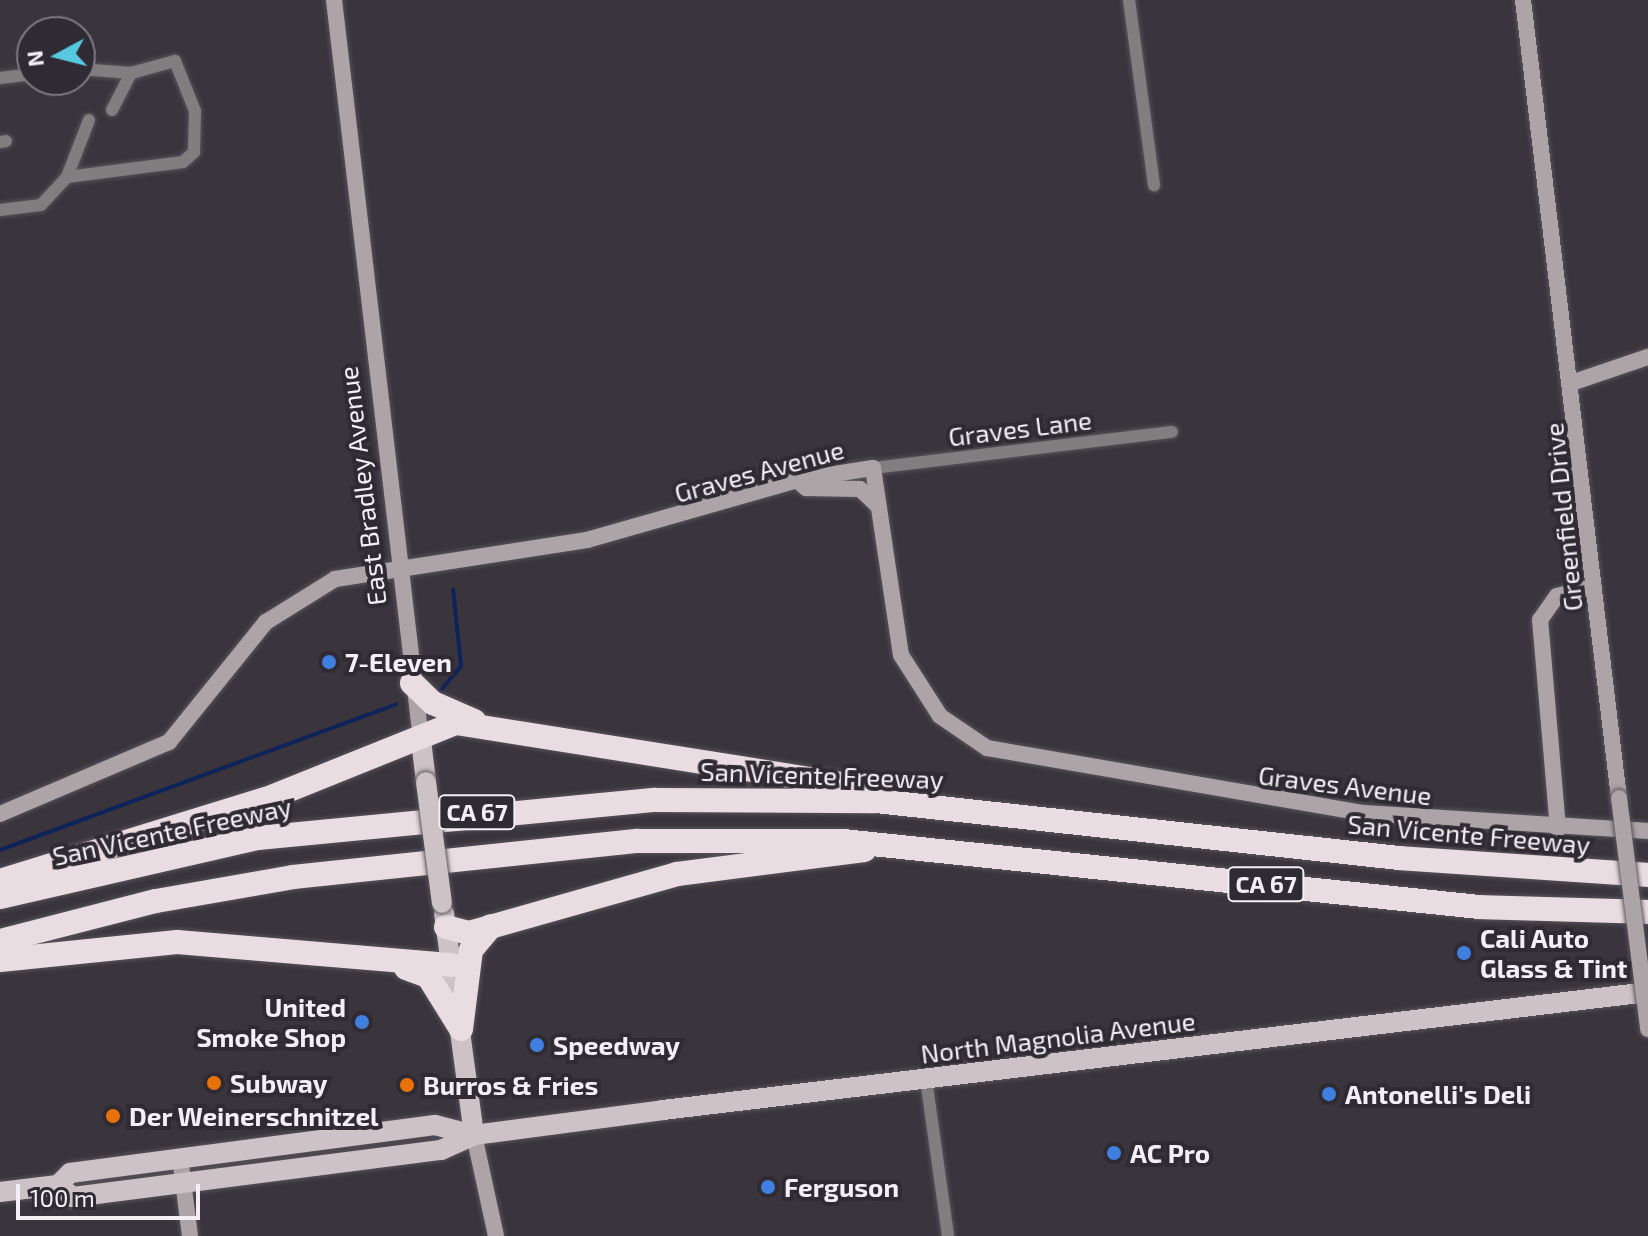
<!DOCTYPE html>
<style>
body{margin:0}
#map{position:relative;width:1648px;height:1236px;overflow:hidden;background:#3a353d;font-family:"Exo 2",sans-serif}
div>[style]{position:absolute}
.stream>*{height:4px;margin:-2px;padding:0 2px;transform-origin:2px;border-radius:2px;background:#0d2359}
.roads{filter:drop-shadow(0 0 2px #58535a) drop-shadow(0 0 2px #58535a)}
.street>*{height:12px;margin:-6px;padding:0 6px;transform-origin:6px;border-radius:6px;background:#827d7f}
.secondary>*{height:16px;margin:-8px;padding:0 8px;transform-origin:8px;border-radius:8px;background:#aca4a6}
.primary>*{height:20px;margin:-10px;padding:0 10px;transform-origin:10px;border-radius:10px;background:#cdc2c5}
.highway>*{height:24px;margin:-12px;padding:0 12px;transform-origin:12px;border-radius:12px;background:#eadde1}
.bridges{filter:drop-shadow(0 0 2px #58535a) drop-shadow(0 0 2px #58535a)}
.secondary-bridge>*{height:16px;margin:-8px;padding:0 8px;transform-origin:8px;border-radius:8px;background:#aca4a6}
.primary-bridge>*{height:20px;margin:-10px;padding:0 10px;transform-origin:10px;border-radius:10px;background:#cdc2c5}
.dots>*{width:22px;height:22px;translate:-50% -50%;box-sizing:border-box;border:4px solid #302b33;border-radius:50%}
span{translate:-50% -50%;white-space:nowrap;text-align:center;line-height:1.15;-webkit-text-stroke:8px #302b33;paint-order:stroke}
.shield-label span{padding:2px 6px;background:#302b33;border:2px solid;border-radius:6px;-webkit-text-stroke-width:0}
.shield-label{font-size:24px;color:#f3eff5;font-weight:700}
.street-label{font-size:26px;color:#f3eff5}
.poi-label{font-size:26px;color:#f3eff5;font-weight:700}
.left{translate:0 -50%;text-align:left}
.right{translate:-100% -50%;text-align:right}
.north{position:absolute;left:16px;top:16px;width:80px;height:80px;box-sizing:border-box;background:#302b33;border:2px solid #7e7981;border-radius:50%;rotate:263deg;font-size:22px;font-weight:700;line-height:32px;text-align:center;color:#f3eff5}
.north::after{content:'';display:block;margin:auto;width:28px;height:36px;background:#56c9e1;clip-path:polygon(50% 0,100% 100%,50% 72%,0 100%)}
.scale{position:absolute;left:16px;top:1184px;width:184px;height:36px;box-sizing:border-box;border:4px solid #f3eff5;border-top:0;padding-left:10px;font-size:24px;line-height:28px;white-space:nowrap;color:#f3eff5;-webkit-text-stroke:6px #302b33;paint-order:stroke}
</style>
<div id="map">
<div class="stream">
<i style="left:441px;top:690px;width:31px;rotate:-50deg"></i>
<i style="left:461px;top:666px;width:77px;rotate:-95.9deg"></i>
<i style="left:0;top:850px;width:422px;rotate:-20.2deg"></i>
</div>
<div class="roads">
<div class="street">
<i style="left:1129px;top:0;width:187px;rotate:82.3deg"></i>
<i style="left:0;top:78px;width:32px;rotate:-7deg"></i>
<i style="left:112px;top:110px;width:42px;rotate:-62.8deg"></i>
<i style="left:0;top:142px;width:6px;rotate:-9deg"></i>
<i style="left:67px;top:177px;width:61px;rotate:-68.9deg"></i>
<i style="left:0;top:210px;width:41px;rotate:-7deg"></i>
<i style="left:41px;top:205px;width:38px;rotate:-47deg"></i>
<i style="left:67px;top:177px;width:117px;rotate:-7.4deg"></i>
<i style="left:183px;top:162px;width:15px;rotate:-42deg"></i>
<i style="left:194px;top:152px;width:41px;rotate:-88.6deg"></i>
<i style="left:195px;top:111px;width:54px;rotate:-111.8deg"></i>
<i style="left:175px;top:61px;width:46px;rotate:164.7deg"></i>
<i style="left:131px;top:73px;width:51px;rotate:-175.5deg"></i>
<i style="left:873px;top:468px;width:301px;rotate:-6.9deg"></i>
<i style="left:926px;top:1079px;width:159px;rotate:82deg"></i>
</div>
<div class="secondary">
<i style="left:334px;top:0;width:745px;rotate:83.29deg"></i>
<i style="left:1523px;top:0;width:804px;rotate:83.14deg"></i>
<i style="left:1574px;top:382px;width:78px;rotate:-18.7deg"></i>
<i style="left:798px;top:481px;width:11px;rotate:41deg"></i>
<i style="left:806px;top:488px;width:54px;rotate:1.1deg"></i>
<i style="left:860px;top:489px;width:25px;rotate:43deg"></i>
<i style="left:0;top:814px;width:184px;rotate:-23.1deg"></i>
<i style="left:169px;top:742px;width:154px;rotate:-51.1deg"></i>
<i style="left:266px;top:622px;width:81px;rotate:-31.9deg"></i>
<i style="left:335px;top:579px;width:255px;rotate:-8.8deg"></i>
<i style="left:587px;top:540px;width:218px;rotate:-15.9deg"></i>
<i style="left:797px;top:480px;width:77px;rotate:-9deg"></i>
<i style="left:873px;top:468px;width:189px;rotate:81.5deg"></i>
<i style="left:901px;top:655px;width:72px;rotate:57.4deg"></i>
<i style="left:940px;top:716px;width:57px;rotate:34.2deg"></i>
<i style="left:987px;top:748px;width:383px;rotate:9.8deg"></i>
<i style="left:1364px;top:813px;width:285px;rotate:3.6deg"></i>
<i style="left:1558px;top:829px;width:210px;rotate:-94.9deg"></i>
<i style="left:1540px;top:620px;width:29px;rotate:-55deg"></i>
<i style="left:1557px;top:596px;width:38px;rotate:-14deg"></i>
<i style="left:474px;top:1135px;width:103px;rotate:77.7deg"></i>
<i style="left:180px;top:1157px;width:80px;rotate:82.8deg"></i>
</div>
<div class="primary">
<i style="left:421px;top:740px;width:42px;rotate:83.2deg"></i>
<i style="left:444px;top:913px;width:224px;rotate:82.3deg"></i>
<i style="left:58px;top:1185px;width:19px;rotate:39deg"></i>
<i style="left:73px;top:1197px;width:371px;rotate:-7.3deg"></i>
<i style="left:441px;top:1150px;width:36px;rotate:-24deg"></i>
<i style="left:474px;top:1135px;width:191px;rotate:-7.5deg"></i>
<i style="left:663px;top:1110px;width:992px;rotate:-6.83deg"></i>
<i style="left:0;top:1192px;width:58px;rotate:-6.9deg"></i>
<i style="left:58px;top:1185px;width:17px;rotate:-45deg"></i>
<i style="left:70px;top:1173px;width:368px;rotate:-7.5deg"></i>
<i style="left:435px;top:1125px;width:40px;rotate:14.4deg"></i>
</div>
<div class="highway">
<i style="left:412px;top:683px;width:29px;rotate:44deg"></i>
<i style="left:433px;top:703px;width:45px;rotate:23.7deg"></i>
<i style="left:0;top:881px;width:287px;rotate:-17.2deg"></i>
<i style="left:274px;top:796px;width:196px;rotate:-21.9deg"></i>
<i style="left:456px;top:723px;width:430px;rotate:9deg"></i>
<i style="left:0;top:897px;width:265px;rotate:-12.9deg"></i>
<i style="left:258px;top:838px;width:399px;rotate:-5.5deg"></i>
<i style="left:655px;top:800px;width:221px;rotate:0.3deg"></i>
<i style="left:876px;top:801px;width:526px;rotate:6.22deg"></i>
<i style="left:1399px;top:858px;width:250px;rotate:3.9deg"></i>
<i style="left:446px;top:927px;width:24px;rotate:15deg"></i>
<i style="left:469px;top:933px;width:216px;rotate:-15.8deg"></i>
<i style="left:677px;top:874px;width:189px;rotate:-7.3deg"></i>
<i style="left:0;top:941px;width:161px;rotate:-14.4deg"></i>
<i style="left:156px;top:901px;width:139px;rotate:-9.9deg"></i>
<i style="left:293px;top:877px;width:347px;rotate:-6deg"></i>
<i style="left:638px;top:841px;width:205px"></i>
<i style="left:843px;top:841px;width:639px;rotate:5.92deg"></i>
<i style="left:1479px;top:907px;width:169px;rotate:1.7deg"></i>
<i style="left:0;top:960px;width:178px;rotate:-5.8deg"></i>
<i style="left:177px;top:942px;width:276px;rotate:4.8deg"></i>
<i style="left:406px;top:968px;width:23px;rotate:20deg"></i>
<i style="left:428px;top:976px;width:62px;rotate:58.1deg"></i>
<i style="left:461px;top:1029px;width:80px;rotate:-82.8deg"></i>
<i style="left:471px;top:950px;width:31px;rotate:-50deg"></i>
</div>
</div>
<div class="bridges">
<div class="secondary-bridge">
<i style="left:1619px;top:798px;width:233px;rotate:82.8deg"></i>
</div>
<div class="primary-bridge">
<i style="left:426px;top:782px;width:122px;rotate:82.5deg"></i>
</div>
</div>
<div class="dots">
<i style="left:329px;top:662px;background:#3f7fe0"></i>
<i style="left:1464px;top:953px;background:#3f7fe0"></i>
<i style="left:362px;top:1022px;background:#3f7fe0"></i>
<i style="left:537px;top:1045px;background:#3f7fe0"></i>
<i style="left:214px;top:1083px;background:#e8710a"></i>
<i style="left:407px;top:1085px;background:#e8710a"></i>
<i style="left:1329px;top:1094px;background:#3f7fe0"></i>
<i style="left:113px;top:1116px;background:#e8710a"></i>
<i style="left:1114px;top:1153px;background:#3f7fe0"></i>
<i style="left:768px;top:1187px;background:#3f7fe0"></i>
</div>
<div class="shield-label">
<span style="left:477px;top:812px">CA 67</span>
<span style="left:1266px;top:884px">CA 67</span>
</div>
<div class="street-label">
<span style="left:1020px;top:428px;rotate:-7deg">Graves Lane</span>
<span style="left:759px;top:471px;rotate:-15deg">Graves Avenue</span>
<span style="left:362px;top:486px;rotate:-97deg">East Bradley Avenue</span>
<span style="left:1563px;top:517px;rotate:-96deg">Greenfield Drive</span>
<span style="left:822px;top:775px;rotate:2deg">San Vicente Freeway</span>
<span style="left:1345px;top:785px;rotate:7deg">Graves Avenue</span>
<span style="left:172px;top:831px;rotate:-12deg">San Vicente Freeway</span>
<span style="left:1469px;top:834px;rotate:5deg">San Vicente Freeway</span>
<span style="left:1058px;top:1037px;rotate:-7deg">North Magnolia Avenue</span>
</div>
<div class="poi-label">
<span class="left" style="left:345px;top:662px">7-Eleven</span>
<span class="left" style="left:1480px;top:953px">Cali Auto<br>Glass &amp; Tint</span>
<span class="right" style="left:346px;top:1022px">United<br>Smoke Shop</span>
<span class="left" style="left:553px;top:1045px">Speedway</span>
<span class="left" style="left:230px;top:1083px">Subway</span>
<span class="left" style="left:423px;top:1085px">Burros &amp; Fries</span>
<span class="left" style="left:1345px;top:1094px">Antonelli's Deli</span>
<span class="left" style="left:129px;top:1116px">Der Weinerschnitzel</span>
<span class="left" style="left:1130px;top:1153px">AC Pro</span>
<span class="left" style="left:784px;top:1187px">Ferguson</span>
</div>
<div class="north">N</div>
<div class="scale">100 m</div>
</div>
